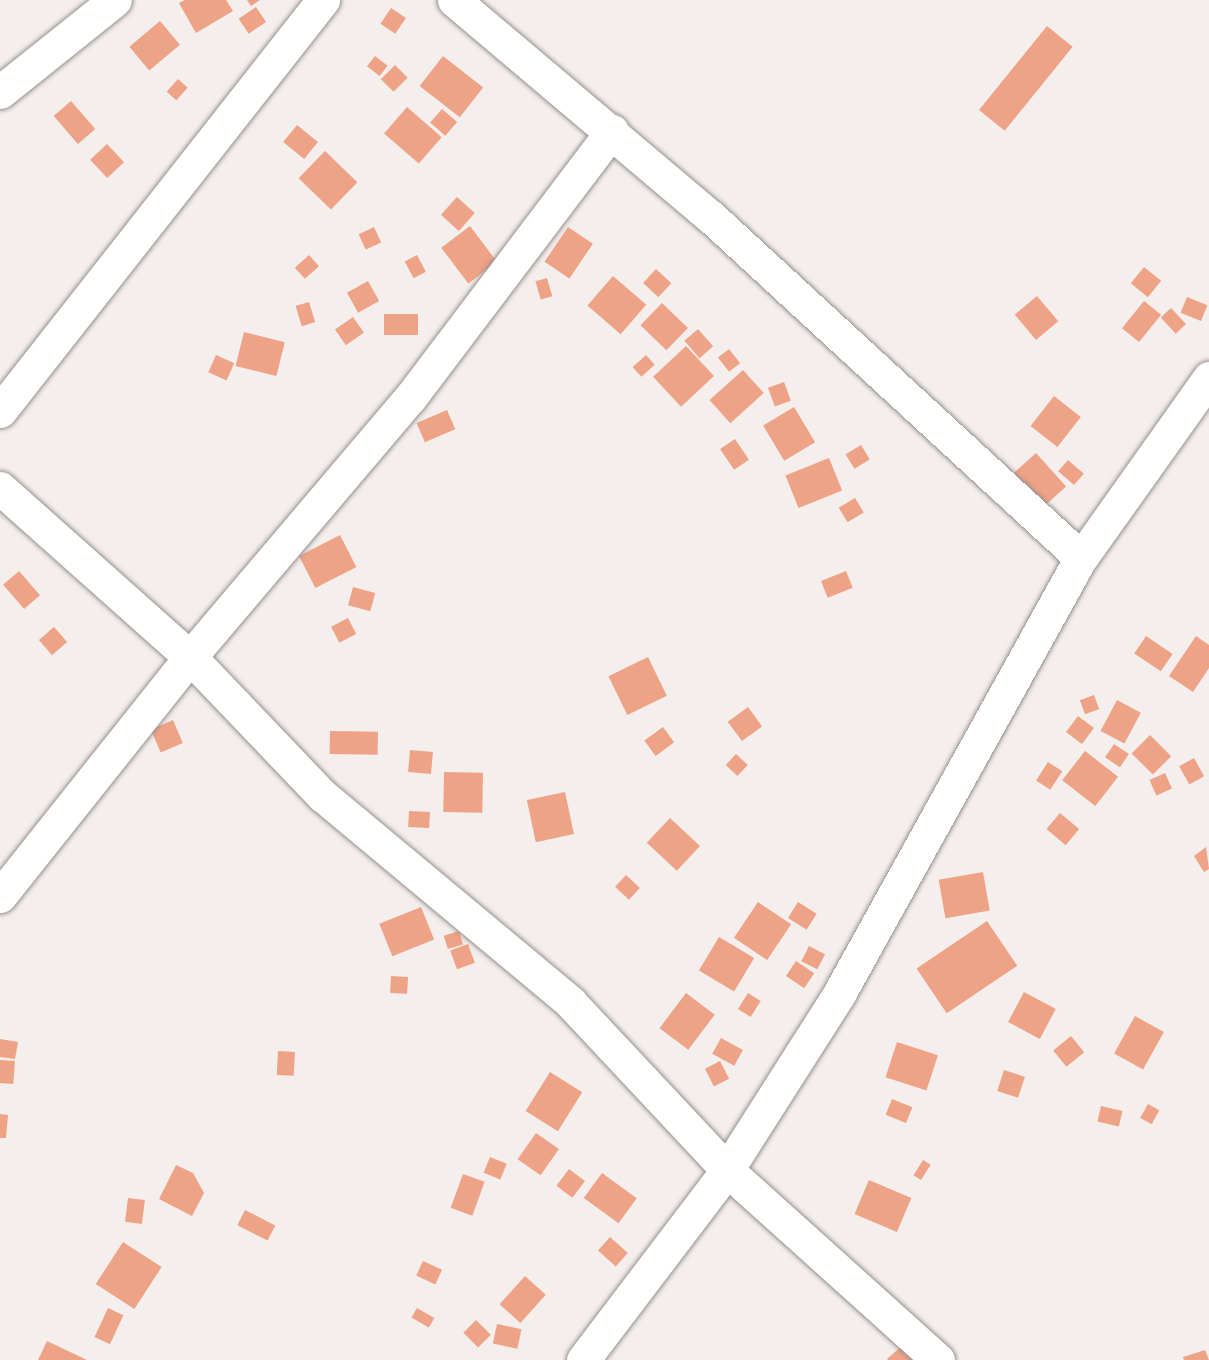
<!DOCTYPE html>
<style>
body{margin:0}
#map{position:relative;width:1209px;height:1360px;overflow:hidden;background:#f4eeec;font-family:Ubuntu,sans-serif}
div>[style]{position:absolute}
.building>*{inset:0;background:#eea286;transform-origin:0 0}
.roads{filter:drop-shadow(0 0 2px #95908e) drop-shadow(0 0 2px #95908e)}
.minor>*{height:33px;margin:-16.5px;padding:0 16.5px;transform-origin:16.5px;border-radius:16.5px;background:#fff}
span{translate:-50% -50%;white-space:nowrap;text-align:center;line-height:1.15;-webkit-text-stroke:5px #fefcfb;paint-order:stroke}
</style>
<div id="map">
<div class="building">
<i style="clip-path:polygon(185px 0,226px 0,233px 11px,196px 33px,179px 3px)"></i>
<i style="clip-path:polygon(247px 0,260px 0,251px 6px)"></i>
<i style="left:256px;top:7px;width:18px;height:21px;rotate:56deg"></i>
<i style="left:391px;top:8px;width:18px;height:19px;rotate:34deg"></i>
<i style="left:160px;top:21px;width:31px;height:40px;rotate:50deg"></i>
<i style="left:1047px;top:26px;width:33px;height:108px;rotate:39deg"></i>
<i style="left:375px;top:56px;width:16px;height:13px;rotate:38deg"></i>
<i style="left:443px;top:56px;width:51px;height:38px;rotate:38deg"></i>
<i style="left:395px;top:65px;width:18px;height:20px;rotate:45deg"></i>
<i style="left:178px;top:79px;width:13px;height:17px;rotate:42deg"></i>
<i style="left:71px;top:101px;width:37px;height:23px;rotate:49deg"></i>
<i style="left:407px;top:107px;width:46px;height:35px;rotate:41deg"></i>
<i style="left:442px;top:109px;width:20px;height:18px;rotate:41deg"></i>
<i style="left:297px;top:125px;width:27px;height:22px;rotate:39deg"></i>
<i style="left:107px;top:144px;width:25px;height:23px;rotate:47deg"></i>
<i style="left:325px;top:151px;width:45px;height:38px;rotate:44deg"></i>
<i style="left:457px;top:197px;width:24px;height:24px;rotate:42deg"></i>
<i style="left:470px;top:226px;width:45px;height:36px;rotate:53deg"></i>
<i style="left:374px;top:227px;width:17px;height:17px;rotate:65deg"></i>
<i style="left:568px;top:227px;width:30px;height:42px;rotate:34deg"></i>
<i style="left:309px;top:255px;width:15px;height:19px;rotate:48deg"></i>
<i style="left:417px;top:255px;width:19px;height:14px;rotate:62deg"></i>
<i style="left:1144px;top:267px;width:22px;height:21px;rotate:39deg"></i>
<i style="left:656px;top:269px;width:21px;height:19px;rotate:43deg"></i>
<i style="left:613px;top:276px;width:44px;height:39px;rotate:41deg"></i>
<i style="left:547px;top:278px;width:19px;height:12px;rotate:74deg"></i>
<i style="left:368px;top:281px;width:23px;height:24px;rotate:61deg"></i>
<i style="left:1037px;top:296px;width:33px;height:29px;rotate:50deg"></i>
<i style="left:1187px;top:297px;width:22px;height:17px;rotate:22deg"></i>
<i style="left:1144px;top:301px;width:22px;height:35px;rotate:39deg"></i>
<i style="left:309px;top:302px;width:21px;height:14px;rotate:73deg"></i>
<i style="left:662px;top:303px;width:36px;height:31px;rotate:44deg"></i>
<i style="left:1171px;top:308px;width:22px;height:14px;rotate:47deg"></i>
<i style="left:384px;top:314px;width:34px;height:21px"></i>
<i style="left:353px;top:317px;width:19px;height:22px;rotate:55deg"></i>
<i style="left:698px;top:329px;width:23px;height:18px;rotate:49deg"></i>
<i style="left:244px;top:332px;width:42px;height:35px;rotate:14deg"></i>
<i style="left:686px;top:346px;width:41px;height:45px;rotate:47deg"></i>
<i style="left:729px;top:349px;width:18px;height:14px;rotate:52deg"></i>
<i style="left:216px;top:355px;width:20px;height:19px;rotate:24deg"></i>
<i style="left:646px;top:355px;width:13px;height:18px;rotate:48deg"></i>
<i style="left:743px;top:370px;width:31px;height:45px;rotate:48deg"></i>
<i style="left:784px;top:382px;width:20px;height:17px;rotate:70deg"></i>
<i style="left:1054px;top:396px;width:34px;height:38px;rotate:38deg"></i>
<i style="left:794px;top:407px;width:41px;height:36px;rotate:59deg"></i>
<i style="left:447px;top:410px;width:21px;height:33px;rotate:67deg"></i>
<i style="left:735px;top:439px;width:25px;height:18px;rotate:56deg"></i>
<i style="left:861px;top:445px;width:17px;height:18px;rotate:59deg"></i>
<i style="left:1036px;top:453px;width:45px;height:34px;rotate:48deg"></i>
<i style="left:829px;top:458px;width:35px;height:47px;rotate:68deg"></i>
<i style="left:1068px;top:460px;width:21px;height:15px;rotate:41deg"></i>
<i style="left:855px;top:498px;width:17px;height:19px;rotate:59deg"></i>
<i style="left:340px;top:535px;width:36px;height:46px;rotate:63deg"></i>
<i style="left:19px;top:571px;width:32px;height:21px;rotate:49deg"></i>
<i style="left:846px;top:571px;width:18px;height:27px;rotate:68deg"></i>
<i style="left:353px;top:587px;width:23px;height:19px;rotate:15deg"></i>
<i style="left:348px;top:618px;width:18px;height:19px;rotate:63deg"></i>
<i style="left:54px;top:627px;width:20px;height:20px;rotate:49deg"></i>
<i style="left:1146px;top:636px;width:32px;height:21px;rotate:34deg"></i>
<i style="clip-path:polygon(1196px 636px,1209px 645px,1209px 668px,1193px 692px,1169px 676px)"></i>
<i style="left:648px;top:657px;width:43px;height:44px;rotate:64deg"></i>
<i style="left:1094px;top:695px;width:15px;height:15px;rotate:70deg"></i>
<i style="left:1117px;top:700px;width:27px;height:35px;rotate:28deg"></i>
<i style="left:748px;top:707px;width:24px;height:25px;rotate:54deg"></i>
<i style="left:1078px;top:716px;width:20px;height:20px;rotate:37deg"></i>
<i style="left:173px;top:720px;width:25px;height:24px;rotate:67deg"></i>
<i style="left:663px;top:727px;width:19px;height:23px;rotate:54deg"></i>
<i style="left:330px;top:731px;width:48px;height:23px;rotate:1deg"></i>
<i style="left:1150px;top:735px;width:30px;height:26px;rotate:45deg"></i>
<i style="left:1114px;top:744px;width:18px;height:16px;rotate:34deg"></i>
<i style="left:410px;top:750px;width:23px;height:22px;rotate:5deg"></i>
<i style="left:1085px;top:751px;width:42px;height:37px;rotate:38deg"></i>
<i style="left:736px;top:754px;width:16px;height:15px;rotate:43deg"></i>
<i style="left:1194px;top:758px;width:21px;height:17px;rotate:61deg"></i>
<i style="left:1048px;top:762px;width:17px;height:22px;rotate:33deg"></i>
<i style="left:444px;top:772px;width:39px;height:40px;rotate:1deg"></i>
<i style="left:1165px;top:773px;width:17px;height:17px;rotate:66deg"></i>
<i style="left:565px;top:792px;width:43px;height:39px;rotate:78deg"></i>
<i style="left:409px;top:811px;width:21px;height:16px;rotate:3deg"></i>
<i style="left:1060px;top:813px;width:25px;height:21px;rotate:40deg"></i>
<i style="left:670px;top:818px;width:41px;height:34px;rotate:43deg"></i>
<i style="clip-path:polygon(1206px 847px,1209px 869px,1204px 872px,1194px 856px)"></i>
<i style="left:983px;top:872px;width:39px;height:45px;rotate:80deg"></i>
<i style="left:626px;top:875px;width:19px;height:16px;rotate:43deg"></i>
<i style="left:758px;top:902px;width:40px;height:43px;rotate:34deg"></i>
<i style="left:798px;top:902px;width:22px;height:19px;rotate:32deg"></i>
<i style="left:421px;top:907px;width:35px;height:45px;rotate:68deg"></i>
<i style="left:987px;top:921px;width:54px;height:85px;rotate:56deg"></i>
<i style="left:459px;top:931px;width:14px;height:16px;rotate:73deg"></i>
<i style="left:719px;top:937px;width:41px;height:39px;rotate:31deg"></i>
<i style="left:468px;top:944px;width:20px;height:19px;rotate:70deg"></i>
<i style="left:809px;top:946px;width:18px;height:17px;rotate:27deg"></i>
<i style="left:796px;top:961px;width:22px;height:18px;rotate:34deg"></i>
<i style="left:391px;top:976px;width:17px;height:17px;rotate:3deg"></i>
<i style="left:1024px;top:992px;width:36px;height:34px;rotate:28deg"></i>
<i style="left:686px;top:993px;width:36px;height:44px;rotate:37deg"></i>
<i style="left:748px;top:993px;width:15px;height:19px;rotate:32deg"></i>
<i style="left:1135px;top:1016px;width:33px;height:43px;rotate:29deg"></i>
<i style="left:1071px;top:1036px;width:21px;height:23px;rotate:51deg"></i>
<i style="left:721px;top:1038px;width:25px;height:18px;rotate:29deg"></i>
<i style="clip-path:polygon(0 1039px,18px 1042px,15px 1059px,0 1057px)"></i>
<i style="left:897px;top:1042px;width:43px;height:37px;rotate:18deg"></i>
<i style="left:278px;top:1051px;width:17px;height:24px;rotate:3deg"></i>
<i style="left:0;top:1060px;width:15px;height:23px;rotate:4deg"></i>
<i style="left:720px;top:1061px;width:20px;height:17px;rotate:63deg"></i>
<i style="left:1004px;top:1070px;width:22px;height:22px;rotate:18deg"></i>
<i style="left:550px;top:1072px;width:38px;height:46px;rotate:32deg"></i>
<i style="left:892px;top:1099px;width:22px;height:17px;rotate:22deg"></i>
<i style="left:1148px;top:1104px;width:13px;height:16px;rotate:29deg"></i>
<i style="left:1101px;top:1106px;width:22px;height:16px;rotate:13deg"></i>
<i style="clip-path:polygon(0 1114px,8px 1115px,6px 1138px,0 1138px)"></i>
<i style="left:536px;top:1133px;width:28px;height:32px;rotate:35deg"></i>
<i style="left:490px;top:1157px;width:18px;height:17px;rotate:22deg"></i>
<i style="left:923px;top:1160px;width:9px;height:18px;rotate:32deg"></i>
<i style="clip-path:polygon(176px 1165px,193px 1173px,204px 1193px,192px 1216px,159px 1199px)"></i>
<i style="left:569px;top:1169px;width:20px;height:21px;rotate:37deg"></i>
<i style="left:602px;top:1173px;width:43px;height:31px;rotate:36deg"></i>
<i style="left:463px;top:1174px;width:23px;height:36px;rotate:20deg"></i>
<i style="left:869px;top:1180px;width:46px;height:37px;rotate:23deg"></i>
<i style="left:128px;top:1198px;width:17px;height:24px;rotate:7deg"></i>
<i style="left:245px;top:1210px;width:34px;height:17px;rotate:27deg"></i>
<i style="left:610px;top:1237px;width:24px;height:18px;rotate:42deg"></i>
<i style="left:123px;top:1242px;width:46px;height:50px;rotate:33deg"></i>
<i style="left:423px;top:1261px;width:21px;height:16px;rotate:25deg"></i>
<i style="left:525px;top:1276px;width:28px;height:38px;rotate:42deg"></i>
<i style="left:108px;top:1308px;width:17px;height:32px;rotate:25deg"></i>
<i style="left:417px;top:1308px;width:20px;height:11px;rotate:30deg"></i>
<i style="left:476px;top:1320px;width:21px;height:18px;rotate:45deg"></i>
<i style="left:497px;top:1324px;width:25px;height:20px;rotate:12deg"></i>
<i style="clip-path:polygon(47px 1341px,87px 1360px,38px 1360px)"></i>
<i style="clip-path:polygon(904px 1344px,919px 1360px,888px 1360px,887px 1359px)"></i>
<i style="clip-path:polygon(1205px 1350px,1209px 1360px,1184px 1360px,1183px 1357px)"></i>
</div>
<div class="roads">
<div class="minor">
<i style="left:454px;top:0;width:336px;rotate:40.2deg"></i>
<i style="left:711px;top:217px;width:503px;rotate:42.66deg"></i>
<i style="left:0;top:92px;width:147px;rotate:-38.7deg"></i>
<i style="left:0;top:411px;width:523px;rotate:-51.84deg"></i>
<i style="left:0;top:488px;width:254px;rotate:41.7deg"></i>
<i style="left:190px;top:657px;width:192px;rotate:46.3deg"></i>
<i style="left:323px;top:796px;width:322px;rotate:39.8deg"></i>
<i style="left:570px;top:1002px;width:230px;rotate:46.9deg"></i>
<i style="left:727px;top:1170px;width:284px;rotate:42deg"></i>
<i style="left:0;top:896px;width:305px;rotate:-51.5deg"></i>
<i style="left:190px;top:657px;width:340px;rotate:-49.7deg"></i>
<i style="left:410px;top:398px;width:335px;rotate:-52.9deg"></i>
<i style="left:583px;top:1360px;width:238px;rotate:-52.8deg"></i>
<i style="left:727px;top:1170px;width:209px;rotate:-57.5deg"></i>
<i style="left:839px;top:994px;width:499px;rotate:-61deg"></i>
<i style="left:1081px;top:558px;width:221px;rotate:-54.6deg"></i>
</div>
</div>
</div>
